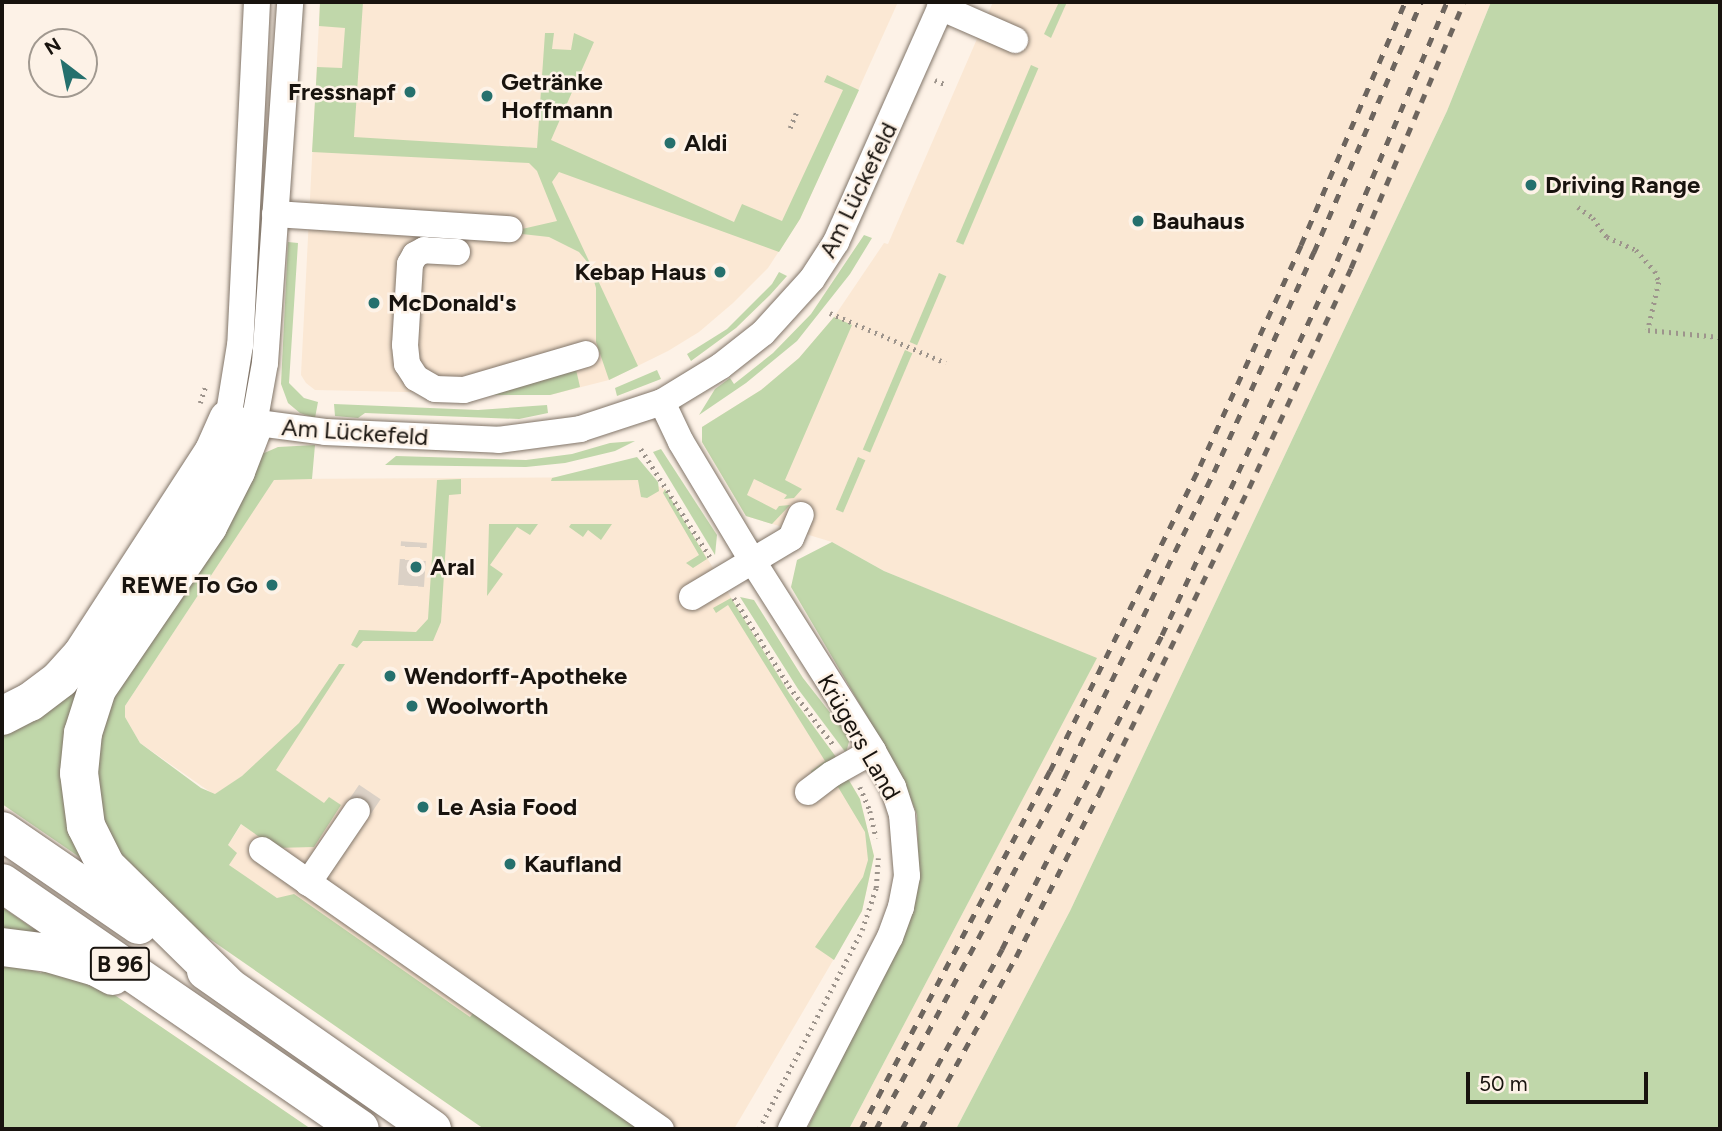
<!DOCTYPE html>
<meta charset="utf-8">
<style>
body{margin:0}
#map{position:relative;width:1722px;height:1131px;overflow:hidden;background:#fdf2e7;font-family:Figtree,sans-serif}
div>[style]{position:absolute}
.built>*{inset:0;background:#fbe8d4}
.green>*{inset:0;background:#c0d7aa;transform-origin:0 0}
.minor-tunnel>*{height:26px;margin-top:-13px;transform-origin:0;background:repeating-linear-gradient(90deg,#dbd1c6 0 26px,transparent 0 39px)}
.path>*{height:4.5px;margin-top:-2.25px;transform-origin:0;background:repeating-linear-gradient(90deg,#9d948c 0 2px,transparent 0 7px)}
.roads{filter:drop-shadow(0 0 2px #817569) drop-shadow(0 0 2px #817569)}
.minor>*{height:26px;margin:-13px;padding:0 13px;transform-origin:13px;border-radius:13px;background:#fff}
.highway>*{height:38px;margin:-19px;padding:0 19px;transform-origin:19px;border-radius:19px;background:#fff}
.rail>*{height:5px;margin-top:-2.5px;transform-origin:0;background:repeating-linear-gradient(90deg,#6d655e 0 9px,transparent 0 18px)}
.dots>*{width:19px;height:19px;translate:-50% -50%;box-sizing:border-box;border:4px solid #fdf2e7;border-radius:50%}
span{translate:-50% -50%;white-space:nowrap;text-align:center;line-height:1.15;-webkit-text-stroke:5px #fdf2e7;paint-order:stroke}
.shield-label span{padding:2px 5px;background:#fdf2e7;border:2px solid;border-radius:5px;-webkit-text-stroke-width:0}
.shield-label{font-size:23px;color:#18130e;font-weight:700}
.poi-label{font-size:24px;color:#18130e;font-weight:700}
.left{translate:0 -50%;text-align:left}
.right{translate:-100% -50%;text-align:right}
.street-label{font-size:24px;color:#18130e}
.frame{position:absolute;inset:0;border:4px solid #18130e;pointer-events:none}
.north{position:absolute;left:28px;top:28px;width:70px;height:70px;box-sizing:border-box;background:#fdf2e7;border:2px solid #a19990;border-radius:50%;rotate:328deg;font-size:19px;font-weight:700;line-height:28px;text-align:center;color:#18130e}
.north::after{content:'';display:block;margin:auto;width:24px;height:32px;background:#25706d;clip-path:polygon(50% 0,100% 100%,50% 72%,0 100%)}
.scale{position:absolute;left:1466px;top:1072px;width:182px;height:32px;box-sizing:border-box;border:4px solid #18130e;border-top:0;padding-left:9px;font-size:21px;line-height:24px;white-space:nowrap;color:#18130e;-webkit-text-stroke:5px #fdf2e7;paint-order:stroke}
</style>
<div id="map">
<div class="built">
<i style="clip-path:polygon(320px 2px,898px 2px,800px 219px,768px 268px,733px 303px,699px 332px,668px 351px,609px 380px,550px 395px,315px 390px,306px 383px,301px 375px)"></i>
<i style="clip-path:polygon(993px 2px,1491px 2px,1447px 111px,1070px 911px,956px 1129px,849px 1129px,1096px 659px,884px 571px,832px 542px,746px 516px,702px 442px,702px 427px,761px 390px,799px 358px,834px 317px,884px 243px,888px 244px)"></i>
<i style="clip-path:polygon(635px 477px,665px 489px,789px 693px,836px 757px,860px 799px,874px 856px,862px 911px,734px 1129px,649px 1129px,475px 1012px,470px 1018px,277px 898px,228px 865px,228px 845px,246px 817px,140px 743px,125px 717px,125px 706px,274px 479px)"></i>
</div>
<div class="green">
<i style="clip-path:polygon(320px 2px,363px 2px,354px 137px,537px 148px,545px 33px,554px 33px,552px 49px,571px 50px,574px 33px,594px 42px,551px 140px,734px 222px,742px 204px,782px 221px,843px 90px,824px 82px,827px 75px,859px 90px,800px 219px,779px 252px,559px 172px,552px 182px,638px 366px,609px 380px,596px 342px,596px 288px,589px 264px,579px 252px,549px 237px,522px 234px,522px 229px,557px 221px,537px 171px,529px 163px,312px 152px,317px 67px,342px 68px,345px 28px,319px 26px)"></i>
<i style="clip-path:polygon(1059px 2px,1067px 2px,1051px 38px,1044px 34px)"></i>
<i style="clip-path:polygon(1491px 2px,1720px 2px,1720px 1129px,956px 1129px,1070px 911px,1447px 111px)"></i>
<i style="left:1031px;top:65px;width:8px;height:192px;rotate:23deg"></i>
<i style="clip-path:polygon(864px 235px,872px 238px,850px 274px,797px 341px,746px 383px,699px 415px,715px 389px,730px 378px,734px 384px,773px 353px,811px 314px)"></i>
<i style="clip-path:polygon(288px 242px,298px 243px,289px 383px,304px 398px,318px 402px,315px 418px,300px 413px,288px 403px,281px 384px)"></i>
<i style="clip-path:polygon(779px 272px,787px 276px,770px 295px,736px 328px,691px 361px,687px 354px,727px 329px,772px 284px)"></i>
<i style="left:939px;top:273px;width:8px;height:75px;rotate:23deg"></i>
<i style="clip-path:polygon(834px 317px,852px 325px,785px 480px,802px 489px,794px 498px,784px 499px,787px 495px,754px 479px,747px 495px,776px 510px,779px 506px,790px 505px,772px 524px,746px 516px,702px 442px,702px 427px,761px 390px,799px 358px)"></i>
<i style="left:905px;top:350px;width:8px;height:108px;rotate:23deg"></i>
<i style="clip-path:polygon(575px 365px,580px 387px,550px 395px,464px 395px)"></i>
<i style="clip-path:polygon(657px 370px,661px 379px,617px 396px,615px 388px)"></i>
<i style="clip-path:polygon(334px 404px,478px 410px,547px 405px,548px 413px,519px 419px,365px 413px,358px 418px,335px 416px)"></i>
<i style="clip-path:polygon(635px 441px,615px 451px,565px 463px,526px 467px,385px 465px,396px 456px,526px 460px,572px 454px,610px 443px)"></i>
<i style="clip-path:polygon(315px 445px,312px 479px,274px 480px,125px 706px,125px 717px,140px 743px,201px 788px,215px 794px,242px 776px,299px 723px,339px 664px,345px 664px,276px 770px,324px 803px,329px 797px,341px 805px,314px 847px,275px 848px,241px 824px,228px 845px,237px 853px,229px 865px,277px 898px,294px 894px,470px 1017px,475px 1011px,649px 1129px,484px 1129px,191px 926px,104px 841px,93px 725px,262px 454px,278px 447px)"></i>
<i style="clip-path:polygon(661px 449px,717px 535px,715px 555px,653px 452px)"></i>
<i style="clip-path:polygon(637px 457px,658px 482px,659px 491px,647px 498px,641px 497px,638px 480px,551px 481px,552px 478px)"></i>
<i style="left:858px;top:457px;width:8px;height:57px;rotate:23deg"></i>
<i style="clip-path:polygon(461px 479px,461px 494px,449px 495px,441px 622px,433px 641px,363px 641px,357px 648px,351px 645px,359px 630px,416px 632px,428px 619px,437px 480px)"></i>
<i style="clip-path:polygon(665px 489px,707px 559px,693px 568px,686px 563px,699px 555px,663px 493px)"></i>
<i style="clip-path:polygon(489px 524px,538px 524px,530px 535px,517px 527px,490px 565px,503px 574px,487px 596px)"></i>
<i style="clip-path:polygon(571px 524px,612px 524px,601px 540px,588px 530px,583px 537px,569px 527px)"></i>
<i style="clip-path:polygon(832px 542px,884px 571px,1097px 658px,849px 1129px,807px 1129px,908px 926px,919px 879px,917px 815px,902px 776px,791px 587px,797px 560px)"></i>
<i style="clip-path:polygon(740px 597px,754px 600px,803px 678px,850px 738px,846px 753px,798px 689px)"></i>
<i style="clip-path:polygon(731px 598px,789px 693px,836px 757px,812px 774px,811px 771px,825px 761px,728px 605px,716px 613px,713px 608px)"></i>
<i style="clip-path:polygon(86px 682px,94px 867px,2px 804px,2px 728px)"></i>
<i style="clip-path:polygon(847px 777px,860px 799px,874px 856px,862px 911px,834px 960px,815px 947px,863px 877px,868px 860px,865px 832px,838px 787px,824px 794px)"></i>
<i style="clip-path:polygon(2px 907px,44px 936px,2px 935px)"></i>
<i style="clip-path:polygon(2px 959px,41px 973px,49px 965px,94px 981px,311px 1129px,2px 1129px)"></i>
</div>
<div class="minor-tunnel">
<i style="left:411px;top:586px;width:44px;rotate:-86.1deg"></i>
<i style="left:357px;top:811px;width:23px;rotate:-56deg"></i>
</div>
<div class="path">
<i style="left:935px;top:80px;width:13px;rotate:23deg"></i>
<i style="left:790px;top:128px;width:18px;rotate:-68deg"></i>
<i style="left:1578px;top:207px;width:19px;rotate:36deg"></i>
<i style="left:1593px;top:218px;width:24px;rotate:54deg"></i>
<i style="left:1607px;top:237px;width:32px;rotate:24deg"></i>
<i style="left:1636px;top:250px;width:28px;rotate:48deg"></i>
<i style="left:1655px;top:271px;width:12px;rotate:70deg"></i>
<i style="left:1659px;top:282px;width:49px;rotate:102.9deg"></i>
<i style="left:1648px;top:330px;width:72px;rotate:5.6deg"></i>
<i style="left:830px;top:313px;width:126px;rotate:23.3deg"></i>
<i style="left:200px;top:403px;width:19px;rotate:-72deg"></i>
<i style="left:641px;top:449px;width:128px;rotate:57.4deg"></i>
<i style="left:734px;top:598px;width:104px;rotate:58deg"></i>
<i style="left:789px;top:686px;width:76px;rotate:53deg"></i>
<i style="left:860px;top:787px;width:26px;rotate:67deg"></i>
<i style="left:870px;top:811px;width:28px;rotate:77deg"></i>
<i style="left:759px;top:1129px;width:224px;rotate:-62.6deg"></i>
<i style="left:862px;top:930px;width:44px;rotate:-71.6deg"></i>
<i style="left:876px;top:888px;width:30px;rotate:-86deg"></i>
</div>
<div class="roads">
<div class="minor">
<i style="left:257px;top:2px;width:343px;rotate:92.8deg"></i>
<i style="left:240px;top:345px;width:75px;rotate:99.2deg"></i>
<i style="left:228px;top:419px;width:98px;rotate:7.6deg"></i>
<i style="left:325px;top:432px;width:173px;rotate:2.6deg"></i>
<i style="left:498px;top:440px;width:83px;rotate:-7.6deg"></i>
<i style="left:580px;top:429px;width:86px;rotate:-18.2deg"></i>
<i style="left:662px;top:402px;width:69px;rotate:-31.4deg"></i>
<i style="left:721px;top:366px;width:53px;rotate:-38.2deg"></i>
<i style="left:763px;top:333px;width:73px;rotate:-47.8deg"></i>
<i style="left:812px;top:279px;width:44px;rotate:-57deg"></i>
<i style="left:836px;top:242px;width:263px;rotate:-66deg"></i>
<i style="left:940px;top:7px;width:82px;rotate:23.7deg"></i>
<i style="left:275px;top:214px;width:235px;rotate:3.7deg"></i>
<i style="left:457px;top:252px;width:33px;rotate:-177deg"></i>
<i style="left:424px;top:250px;width:10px;rotate:151deg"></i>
<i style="left:415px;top:255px;width:10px;rotate:119deg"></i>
<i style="left:410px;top:264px;width:81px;rotate:93.5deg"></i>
<i style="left:405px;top:345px;width:19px;rotate:84deg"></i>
<i style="left:407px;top:364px;width:17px;rotate:57deg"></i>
<i style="left:416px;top:378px;width:22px;rotate:30deg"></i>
<i style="left:435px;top:389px;width:29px;rotate:2deg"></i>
<i style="left:464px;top:390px;width:127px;rotate:-16.4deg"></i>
<i style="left:662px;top:402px;width:44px;rotate:64.6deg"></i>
<i style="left:681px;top:442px;width:138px;rotate:59deg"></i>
<i style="left:752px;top:560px;width:226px;rotate:57.6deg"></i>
<i style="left:873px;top:751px;width:41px;rotate:60.9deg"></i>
<i style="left:893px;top:787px;width:29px;rotate:72deg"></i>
<i style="left:902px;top:815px;width:61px;rotate:85.3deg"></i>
<i style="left:907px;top:876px;width:32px;rotate:101deg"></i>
<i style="left:901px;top:907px;width:32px;rotate:110deg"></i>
<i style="left:890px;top:937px;width:216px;rotate:117.3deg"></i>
<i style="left:254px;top:424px;width:62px;rotate:-79.8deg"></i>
<i style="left:265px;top:363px;width:362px;rotate:-86deg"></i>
<i style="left:692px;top:597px;width:115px;rotate:-30.8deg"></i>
<i style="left:791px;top:538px;width:25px;rotate:-67deg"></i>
<i style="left:808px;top:792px;width:30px;rotate:-37deg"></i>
<i style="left:832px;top:774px;width:47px;rotate:-29.3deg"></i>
<i style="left:262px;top:850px;width:487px;rotate:35deg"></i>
<i style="left:308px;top:883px;width:87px;rotate:-55.8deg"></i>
</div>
<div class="highway">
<i style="left:2px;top:716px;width:31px;rotate:-27deg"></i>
<i style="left:30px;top:702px;width:38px;rotate:-37deg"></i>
<i style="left:60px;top:679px;width:31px;rotate:-48deg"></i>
<i style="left:81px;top:656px;width:244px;rotate:-57deg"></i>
<i style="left:214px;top:451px;width:35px;rotate:-66deg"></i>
<i style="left:2px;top:831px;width:166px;rotate:34.5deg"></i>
<i style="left:2px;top:883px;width:434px;rotate:34.5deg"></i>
<i style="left:2px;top:947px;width:46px;rotate:7.4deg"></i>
<i style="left:48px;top:953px;width:50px;rotate:16.3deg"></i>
<i style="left:96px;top:967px;width:19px;rotate:28deg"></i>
<i style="left:206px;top:971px;width:276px;rotate:35deg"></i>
<i style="left:228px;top:986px;width:171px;rotate:-135.5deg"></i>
<i style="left:106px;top:866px;width:45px;rotate:-116.6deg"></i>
<i style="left:86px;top:826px;width:53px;rotate:-97.5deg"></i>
<i style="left:79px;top:773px;width:40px;rotate:-84.3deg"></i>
<i style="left:83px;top:733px;width:46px;rotate:-72.3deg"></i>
<i style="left:97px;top:689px;width:197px;rotate:-55.7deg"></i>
<i style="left:208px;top:526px;width:62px;rotate:-63deg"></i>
<i style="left:236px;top:471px;width:50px;rotate:-69deg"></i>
</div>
</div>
<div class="rail">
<i style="left:861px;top:1129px;width:405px;rotate:-62.2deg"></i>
<i style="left:1050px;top:771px;width:340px;rotate:-63.8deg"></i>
<i style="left:1200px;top:466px;width:243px;rotate:-65.4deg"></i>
<i style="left:1301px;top:245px;width:264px;rotate:-66.8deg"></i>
<i style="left:876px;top:1129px;width:398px;rotate:-61.8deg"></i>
<i style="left:1064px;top:778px;width:341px;rotate:-63.9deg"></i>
<i style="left:1214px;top:472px;width:242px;rotate:-65.6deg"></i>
<i style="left:1314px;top:252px;width:272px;rotate:-66.8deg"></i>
<i style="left:902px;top:1129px;width:206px;rotate:-60.9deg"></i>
<i style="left:1002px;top:949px;width:352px;rotate:-63deg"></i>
<i style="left:1162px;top:635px;width:413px;rotate:-64.9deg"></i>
<i style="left:1337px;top:261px;width:281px;rotate:-67deg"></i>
<i style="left:921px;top:1129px;width:196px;rotate:-61.1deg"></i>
<i style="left:1016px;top:957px;width:183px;rotate:-63deg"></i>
<i style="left:1099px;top:794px;width:341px;rotate:-63.9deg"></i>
<i style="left:1249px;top:488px;width:242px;rotate:-65.1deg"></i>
<i style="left:1351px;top:268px;width:289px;rotate:-67deg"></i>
</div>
<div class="dots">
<i style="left:410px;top:92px;background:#25706d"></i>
<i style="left:487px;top:96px;background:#25706d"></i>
<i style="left:670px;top:143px;background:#25706d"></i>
<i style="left:1531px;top:185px;background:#25706d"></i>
<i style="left:1138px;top:221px;background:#25706d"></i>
<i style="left:720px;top:272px;background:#25706d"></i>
<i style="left:374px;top:303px;background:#25706d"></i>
<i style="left:416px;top:567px;background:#25706d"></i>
<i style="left:272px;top:585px;background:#25706d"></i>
<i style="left:390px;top:676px;background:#25706d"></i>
<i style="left:412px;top:706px;background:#25706d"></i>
<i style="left:423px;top:807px;background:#25706d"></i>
<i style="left:510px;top:864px;background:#25706d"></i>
</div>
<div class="shield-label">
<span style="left:120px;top:964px">B 96</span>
</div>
<div class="poi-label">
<span class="left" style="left:501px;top:96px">Getränke<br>Hoffmann</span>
<span class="right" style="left:396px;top:92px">Fressnapf</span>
<span class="left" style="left:684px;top:143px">Aldi</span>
<span class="left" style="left:1545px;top:185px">Driving Range</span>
<span class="left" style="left:1152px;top:221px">Bauhaus</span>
<span class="right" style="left:706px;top:272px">Kebap Haus</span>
<span class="left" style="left:388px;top:303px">McDonald's</span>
<span class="left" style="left:430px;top:567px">Aral</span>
<span class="right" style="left:258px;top:585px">REWE To Go</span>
<span class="left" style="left:404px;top:676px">Wendorff-Apotheke</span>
<span class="left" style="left:426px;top:706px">Woolworth</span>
<span class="left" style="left:437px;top:807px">Le Asia Food</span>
<span class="left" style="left:524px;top:864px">Kaufland</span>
</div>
<div class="street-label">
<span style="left:858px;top:190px;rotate:-64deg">Am Lückefeld</span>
<span style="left:355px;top:432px;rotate:4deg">Am Lückefeld</span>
<span style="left:859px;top:737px;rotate:60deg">Krügers Land</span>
</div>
<div class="frame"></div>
<div class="north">N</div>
<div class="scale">50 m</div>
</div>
